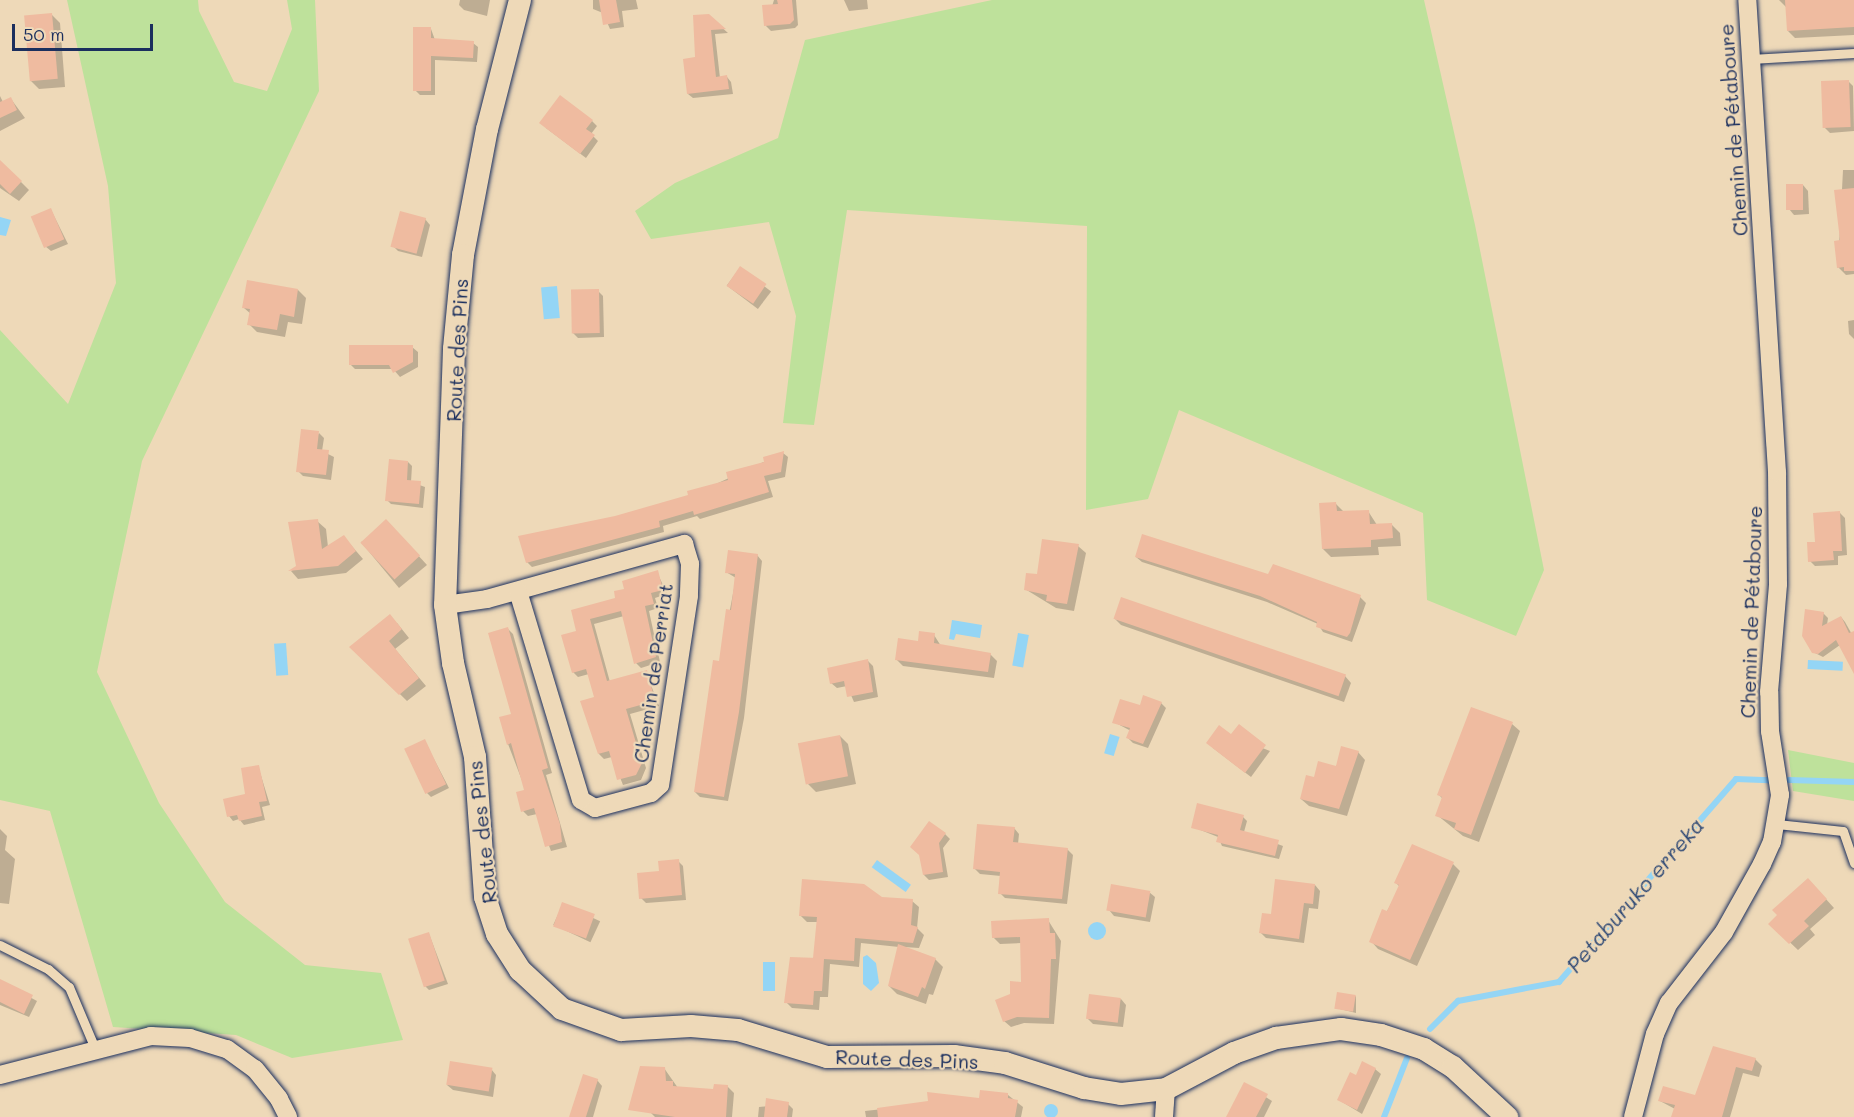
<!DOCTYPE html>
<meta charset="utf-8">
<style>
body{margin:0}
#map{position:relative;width:1854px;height:1117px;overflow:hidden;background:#eed9b8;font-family:Mali,sans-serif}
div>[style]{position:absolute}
.green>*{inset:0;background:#bee19b}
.water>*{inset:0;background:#94d5f5;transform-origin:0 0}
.round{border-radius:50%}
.shadow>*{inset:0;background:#0003;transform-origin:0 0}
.stream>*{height:6px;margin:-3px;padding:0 3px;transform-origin:3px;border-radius:3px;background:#94d5f5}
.building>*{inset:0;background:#efbba0;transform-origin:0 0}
.roads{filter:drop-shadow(0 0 2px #1b2f5e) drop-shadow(0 0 2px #1b2f5e)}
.service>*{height:9px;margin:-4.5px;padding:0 4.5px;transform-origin:4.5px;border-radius:4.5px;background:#eed9b8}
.minor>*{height:18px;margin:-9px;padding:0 9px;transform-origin:9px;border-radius:9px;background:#eed9b8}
.tertiary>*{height:22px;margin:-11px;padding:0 11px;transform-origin:11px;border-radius:11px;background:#eed9b8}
span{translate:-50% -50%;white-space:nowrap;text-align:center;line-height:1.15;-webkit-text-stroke:4.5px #eed9b8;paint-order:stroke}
.street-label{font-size:20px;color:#1b2f5e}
.water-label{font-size:21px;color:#2d4875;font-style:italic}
.scale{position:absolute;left:12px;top:24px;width:141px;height:27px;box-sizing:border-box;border:3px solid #1b2f5e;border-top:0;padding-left:8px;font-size:18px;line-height:21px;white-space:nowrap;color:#1b2f5e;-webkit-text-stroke:4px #eed9b8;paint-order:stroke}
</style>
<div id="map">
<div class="green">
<i style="clip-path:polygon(67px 0,198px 0,199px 11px,234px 82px,267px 91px,292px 29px,287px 0,315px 0,319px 91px,142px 461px,97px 672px,159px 803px,225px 902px,305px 965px,381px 973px,403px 1040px,292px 1058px,236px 1035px,113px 1027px,50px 811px,0 800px,0 330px,68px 404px,116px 283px,108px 186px)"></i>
<i style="clip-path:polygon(992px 0,1424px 0,1475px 225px,1544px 570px,1516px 636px,1427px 600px,1423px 513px,1179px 410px,1148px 499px,1086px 510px,1087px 226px,847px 210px,814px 425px,783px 423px,796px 316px,769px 222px,651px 239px,635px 211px,675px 183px,778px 138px,805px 40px)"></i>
<i style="clip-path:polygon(1788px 750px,1854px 763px,1854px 801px,1793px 791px)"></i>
</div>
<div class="water">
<i style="clip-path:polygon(0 217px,11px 220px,6px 236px,0 235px)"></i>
<i style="left:557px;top:286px;width:32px;height:16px;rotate:85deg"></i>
<i style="clip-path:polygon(952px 620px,982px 625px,980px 638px,956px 634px,954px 640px,949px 639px)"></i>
<i style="left:1018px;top:633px;width:11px;height:33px;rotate:10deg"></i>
<i style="left:286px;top:643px;width:32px;height:12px;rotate:86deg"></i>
<i style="left:1808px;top:660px;width:35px;height:9px;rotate:3deg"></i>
<i style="left:1110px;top:734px;width:10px;height:20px;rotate:17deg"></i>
<i style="left:877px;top:860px;width:42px;height:9px;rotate:36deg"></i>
<i class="round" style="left:1088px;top:922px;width:18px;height:18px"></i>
<i style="clip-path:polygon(867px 955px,876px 963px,879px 983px,871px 991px,863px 984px,863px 957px)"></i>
<i style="left:763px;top:962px;width:12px;height:29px"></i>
<i class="round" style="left:1044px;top:1104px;width:14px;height:14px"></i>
</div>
<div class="shadow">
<i style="clip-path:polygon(460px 0,490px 0,487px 16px,464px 10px,459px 5px)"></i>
<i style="clip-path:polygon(593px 0,636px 0,638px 9px,622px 11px,624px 27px,610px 29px,603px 13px,593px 9px)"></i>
<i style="clip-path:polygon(774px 0,796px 0,798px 25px,795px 28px,771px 31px,766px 26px)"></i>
<i style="clip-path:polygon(844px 0,867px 0,868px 9px,849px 11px)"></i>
<i style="clip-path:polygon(1779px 0,1854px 0,1854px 35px,1795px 38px,1788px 31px,1787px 8px)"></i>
<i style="clip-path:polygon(52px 15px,60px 23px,65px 87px,39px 89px,31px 81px)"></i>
<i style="clip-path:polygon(708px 15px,728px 33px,715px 34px,720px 78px,727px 77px,731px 82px,733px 94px,693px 98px,688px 94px)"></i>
<i style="clip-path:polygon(431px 29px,435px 40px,473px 43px,478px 47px,477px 62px,435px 60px,435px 95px,420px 95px,415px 90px)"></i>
<i style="clip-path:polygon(1848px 81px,1853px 86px,1854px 131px,1830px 133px,1824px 127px)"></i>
<i style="clip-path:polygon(0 96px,3px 102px,11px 99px,25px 118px,0 131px)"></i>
<i style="clip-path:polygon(592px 121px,597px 126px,591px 134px,598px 141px,586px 158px,546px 128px)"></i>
<i style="clip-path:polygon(0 161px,29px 190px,19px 201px,0 188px)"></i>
<i style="clip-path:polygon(1843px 170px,1854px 170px,1854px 274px,1846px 275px,1838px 267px)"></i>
<i style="clip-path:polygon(1803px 185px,1808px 191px,1809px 214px,1794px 215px,1789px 209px)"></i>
<i style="clip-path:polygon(51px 210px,68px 244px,51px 251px,45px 246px)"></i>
<i style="clip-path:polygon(425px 219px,430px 225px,422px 257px,398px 251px,393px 246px)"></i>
<i style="left:740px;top:268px;width:39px;height:22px;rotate:37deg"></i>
<i style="clip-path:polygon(298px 290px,306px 298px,302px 324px,288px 322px,285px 337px,257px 332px,249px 324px,251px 314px,244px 308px)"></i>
<i style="clip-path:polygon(598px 291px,603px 296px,604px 337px,578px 338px,573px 333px)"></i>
<i style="clip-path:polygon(1854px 320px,1854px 339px,1849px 334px,1848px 321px)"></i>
<i style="clip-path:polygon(412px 347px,418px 352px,418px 367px,400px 377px,393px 369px,355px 369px,350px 364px)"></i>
<i style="clip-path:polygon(319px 433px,324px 438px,322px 451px,334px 457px,331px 480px,303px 476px,298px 471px)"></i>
<i style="clip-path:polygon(783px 453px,788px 457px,785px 477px,768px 481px,773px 497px,700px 519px,697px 516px,663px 526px,664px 532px,532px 567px,527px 562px,615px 517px,690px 496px)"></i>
<i style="clip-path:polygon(408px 462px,412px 466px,411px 482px,425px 487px,423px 508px,391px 504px,387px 500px)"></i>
<i style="clip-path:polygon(1336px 504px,1344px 512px,1368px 511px,1377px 525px,1392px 525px,1400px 533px,1401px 546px,1378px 547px,1379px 555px,1331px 557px,1323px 549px)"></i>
<i style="clip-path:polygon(1840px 513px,1845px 518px,1847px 555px,1838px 556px,1838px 565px,1815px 566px,1810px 561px,1817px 543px)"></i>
<i style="clip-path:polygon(317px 521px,326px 529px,328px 547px,344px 537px,363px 559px,346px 573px,298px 579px,291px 571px,298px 567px)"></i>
<i style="clip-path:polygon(394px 529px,427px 565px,399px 588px,361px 542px)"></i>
<i style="clip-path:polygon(1078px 546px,1086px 553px,1074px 611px,1056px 608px,1025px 589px)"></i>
<i style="clip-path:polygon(757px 555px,762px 561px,744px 718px,728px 801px,700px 797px,695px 792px,736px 578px,726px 572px)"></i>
<i style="clip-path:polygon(1136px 557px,1268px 576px,1360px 597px,1366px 603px,1352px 642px,1323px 632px,1318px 624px,1267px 602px,1142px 562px)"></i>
<i style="clip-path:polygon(657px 572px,667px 594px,655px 598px,658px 608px,649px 611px,660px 662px,641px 668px,636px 663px,624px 616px,594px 624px,610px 682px,646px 672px,659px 706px,630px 714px,646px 768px,641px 780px,623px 785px,612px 757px,604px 759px,599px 754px,596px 698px,589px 674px,578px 677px,573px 672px,578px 632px,572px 611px,616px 599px)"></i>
<i style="clip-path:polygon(1823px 613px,1828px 618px,1827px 625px,1841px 617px,1845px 622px,1854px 638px,1854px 663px,1840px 645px,1823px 657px,1813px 652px)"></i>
<i style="clip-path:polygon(1115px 619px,1345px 676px,1351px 683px,1344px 702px,1121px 625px)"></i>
<i style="clip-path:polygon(397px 623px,409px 638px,395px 649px,426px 686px,407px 701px,352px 647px)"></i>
<i style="clip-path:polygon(508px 629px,513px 634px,552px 773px,546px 775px,567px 847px,551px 851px,537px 814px,528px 816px,523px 811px,526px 791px,508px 744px,513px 715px)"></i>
<i style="clip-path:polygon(934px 635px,941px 646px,990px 654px,997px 661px,994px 678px,903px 666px,896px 659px)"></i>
<i style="clip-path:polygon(868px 661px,873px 666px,878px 697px,854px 702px,847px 686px,837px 688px,831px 683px)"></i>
<i style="clip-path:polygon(1161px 703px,1166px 708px,1148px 748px,1133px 743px,1128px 738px,1131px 731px,1114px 722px,1141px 707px)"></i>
<i style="clip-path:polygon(1472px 708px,1512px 724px,1520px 731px,1479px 842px,1463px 836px,1437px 815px,1443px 799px,1439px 795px)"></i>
<i style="clip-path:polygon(840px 736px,848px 744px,856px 784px,816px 792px,808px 784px)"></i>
<i style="clip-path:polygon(1232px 736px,1270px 751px,1251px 777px,1213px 748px)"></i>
<i style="clip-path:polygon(424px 740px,449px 788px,431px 797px,426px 792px)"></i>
<i style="clip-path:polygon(1358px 752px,1365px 760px,1347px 816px,1309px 806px,1301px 799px,1315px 779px)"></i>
<i style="clip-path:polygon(258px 766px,270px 805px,262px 807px,265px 820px,244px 825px,239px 819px,233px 821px,229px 816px,247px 795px)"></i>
<i style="clip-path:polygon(1243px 817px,1247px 821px,1244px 832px,1283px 846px,1279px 859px,1222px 846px,1218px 837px,1193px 827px)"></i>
<i style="clip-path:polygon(1014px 828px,1019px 834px,1018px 844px,1067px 849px,1073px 855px,1067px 904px,1005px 898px,1000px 893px,1001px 876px,980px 874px,975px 869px)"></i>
<i style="clip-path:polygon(0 829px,7px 836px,5px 850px,15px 859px,9px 904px,0 903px)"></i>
<i style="clip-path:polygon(945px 834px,950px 839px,943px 848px,948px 877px,929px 880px,924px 875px,921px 856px)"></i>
<i style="clip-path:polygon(678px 861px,683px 866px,686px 900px,646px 903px,641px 898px,660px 872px)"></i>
<i style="clip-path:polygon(1453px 864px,1460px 871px,1417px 966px,1378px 949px,1371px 941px,1400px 887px,1396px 883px)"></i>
<i style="clip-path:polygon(1315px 885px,1320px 891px,1318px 909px,1309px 908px,1304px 943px,1266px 938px,1260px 932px,1272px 916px)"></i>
<i style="clip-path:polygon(1816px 888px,1834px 908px,1810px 929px,1815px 935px,1798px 950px,1778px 931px)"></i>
<i style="clip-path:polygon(1149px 892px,1155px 897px,1150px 922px,1114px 916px,1109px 910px)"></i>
<i style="clip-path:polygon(881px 898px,912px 901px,919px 907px,917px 928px,924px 935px,919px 948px,904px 947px,935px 959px,943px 967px,933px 995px,929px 994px,926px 1004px,897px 994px,889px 986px,899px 947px,861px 943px,859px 967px,830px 964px,828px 997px,820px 997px,819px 1010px,792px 1008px,786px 1002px,817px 960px,818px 922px,807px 922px,800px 915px)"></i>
<i style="left:563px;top:904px;width:41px;height:23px;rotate:25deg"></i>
<i style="clip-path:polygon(1048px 920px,1061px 941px,1054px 1024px,1024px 1023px,1011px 1027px,1004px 1021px,1011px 996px,1023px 983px,1021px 943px,1000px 944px,993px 937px)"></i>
<i style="clip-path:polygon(429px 934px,448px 984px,429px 990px,425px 986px)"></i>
<i style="clip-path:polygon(0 981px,37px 1001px,29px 1017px,0 1005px)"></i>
<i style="clip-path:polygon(1356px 996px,1356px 1013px,1336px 1008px)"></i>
<i style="clip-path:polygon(1121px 999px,1126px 1005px,1123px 1027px,1093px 1024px,1088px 1019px)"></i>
<i style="clip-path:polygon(1714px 1048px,1755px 1059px,1762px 1066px,1759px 1077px,1743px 1073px,1730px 1117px,1673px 1117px,1675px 1109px,1660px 1101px,1696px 1097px)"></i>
<i style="clip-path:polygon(664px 1068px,678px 1088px,714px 1091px,727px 1086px,734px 1093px,732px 1117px,655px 1117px,651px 1113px)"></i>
<i style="clip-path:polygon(491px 1069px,496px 1075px,493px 1097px,453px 1090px,447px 1085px)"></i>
<i style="clip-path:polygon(1375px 1069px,1381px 1074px,1362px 1114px,1339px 1100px,1356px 1077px)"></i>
<i style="clip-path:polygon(597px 1080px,602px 1086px,593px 1117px,571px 1117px)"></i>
<i style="clip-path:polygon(1245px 1084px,1272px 1101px,1264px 1117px,1228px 1117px)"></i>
<i style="clip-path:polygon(1008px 1095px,1023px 1107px,1021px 1117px,866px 1117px,865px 1111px)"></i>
<i style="clip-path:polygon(788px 1104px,793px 1109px,792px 1117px,758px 1117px,759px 1107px)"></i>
</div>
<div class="stream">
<i style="left:1789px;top:780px;width:65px;rotate:1.8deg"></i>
<i style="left:1430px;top:1029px;width:40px;rotate:-45deg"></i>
<i style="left:1458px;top:1001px;width:103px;rotate:-10.7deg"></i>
<i style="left:1559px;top:982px;width:269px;rotate:-48.9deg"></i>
<i style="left:1736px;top:779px;width:33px;rotate:2deg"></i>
<i style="left:1384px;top:1117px;width:63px;rotate:-68.7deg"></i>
</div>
<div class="building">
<i style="clip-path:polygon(599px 0,616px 0,620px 22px,603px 25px)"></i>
<i style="clip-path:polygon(777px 0,792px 0,794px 20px,790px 24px,764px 26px,762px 5px,778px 4px)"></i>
<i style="clip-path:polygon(1785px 0,1854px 0,1854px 27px,1787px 31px)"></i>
<i style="left:52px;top:13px;width:66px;height:28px;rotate:85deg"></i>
<i style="clip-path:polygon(709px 14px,726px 29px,711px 30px,716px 77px,727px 75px,729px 89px,687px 94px,683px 59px,695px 57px,693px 15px)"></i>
<i style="clip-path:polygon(413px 27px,431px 27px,431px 38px,474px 41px,473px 58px,431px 56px,431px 91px,413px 91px)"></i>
<i style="left:1849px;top:80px;width:47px;height:28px;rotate:88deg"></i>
<i style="clip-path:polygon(560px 95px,593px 120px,586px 129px,595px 135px,580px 154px,539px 123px)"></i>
<i style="clip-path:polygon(11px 97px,17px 110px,0 118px,0 102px)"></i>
<i style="clip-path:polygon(0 160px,22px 181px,10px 194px,0 184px)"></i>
<i style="left:1786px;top:184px;width:17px;height:26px"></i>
<i style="clip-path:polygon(1854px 188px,1854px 271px,1844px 271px,1844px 267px,1837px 268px,1834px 241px,1840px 240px,1834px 190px)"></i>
<i style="left:51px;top:208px;width:34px;height:22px;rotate:67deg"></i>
<i style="left:400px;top:211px;width:27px;height:37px;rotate:15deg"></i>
<i style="left:740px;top:266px;width:32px;height:24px;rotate:34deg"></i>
<i style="clip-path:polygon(247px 280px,298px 289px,294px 317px,280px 314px,277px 330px,247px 325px,250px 309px,242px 308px)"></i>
<i style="left:599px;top:289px;width:44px;height:28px;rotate:89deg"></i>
<i style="clip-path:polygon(349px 345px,413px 345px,413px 362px,393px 373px,389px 365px,349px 365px)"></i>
<i style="clip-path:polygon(301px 429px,319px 431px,317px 449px,329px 450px,326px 475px,296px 472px)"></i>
<i style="clip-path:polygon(784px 451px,781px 472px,764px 476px,769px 492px,694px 515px,693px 511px,659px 521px,660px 527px,526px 563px,518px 536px,615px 516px,688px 495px,687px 491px,728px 480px,726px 472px,764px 462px,763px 457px)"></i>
<i style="clip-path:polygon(389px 459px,408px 461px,407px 480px,421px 481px,419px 504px,385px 501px)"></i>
<i style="clip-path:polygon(1336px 502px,1337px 511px,1369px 510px,1370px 524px,1392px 523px,1393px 538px,1371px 540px,1371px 547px,1322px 549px,1319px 503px)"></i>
<i style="clip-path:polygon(1840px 511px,1842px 551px,1833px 551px,1834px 560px,1808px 562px,1807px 542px,1815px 542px,1813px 513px)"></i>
<i style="clip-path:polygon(318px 519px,322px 549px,344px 535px,356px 551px,338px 566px,288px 571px,296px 566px,288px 522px)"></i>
<i style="left:386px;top:519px;width:50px;height:35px;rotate:47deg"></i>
<i style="clip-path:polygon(1142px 534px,1268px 574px,1273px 564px,1361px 595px,1350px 633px,1347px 637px,1316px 627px,1317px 622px,1260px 596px,1135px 557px)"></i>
<i style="clip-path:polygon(1042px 539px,1079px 544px,1067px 604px,1046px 601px,1047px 595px,1024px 590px,1026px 573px,1037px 574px)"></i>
<i style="clip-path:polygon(728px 550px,758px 554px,739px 712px,724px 797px,694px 792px,713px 660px,719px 661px,726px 609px,731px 610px,735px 574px,725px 573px)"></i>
<i style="clip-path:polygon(658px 570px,663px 590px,651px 593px,654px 604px,645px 606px,656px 657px,634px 664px,621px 611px,590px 619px,607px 681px,647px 670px,655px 701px,626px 709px,642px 763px,636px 775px,617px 780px,609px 751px,598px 754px,580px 701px,594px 697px,586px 669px,572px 673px,561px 635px,576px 631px,571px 610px,615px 598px,614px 591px,624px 589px,622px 581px)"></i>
<i style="left:1121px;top:597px;width:238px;height:23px;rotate:19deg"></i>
<i style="clip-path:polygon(1805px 609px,1824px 612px,1822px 626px,1841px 616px,1849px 633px,1854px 631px,1854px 674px,1836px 640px,1818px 654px,1812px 653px,1802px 636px)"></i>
<i style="clip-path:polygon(390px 614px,402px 629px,389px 641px,419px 678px,399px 695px,349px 647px)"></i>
<i style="clip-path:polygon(508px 627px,548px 768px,542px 770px,560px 824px,562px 842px,545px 847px,534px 808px,521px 812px,516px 792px,524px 790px,511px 743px,507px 745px,499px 717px,511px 714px,488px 633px)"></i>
<i style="clip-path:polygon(919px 631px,935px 633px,934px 643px,991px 653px,988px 672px,895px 660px,898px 638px,918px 641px)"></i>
<i style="clip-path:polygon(868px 659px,873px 692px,847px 697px,844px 681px,830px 684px,827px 668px)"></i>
<i style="clip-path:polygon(1143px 695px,1162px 702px,1143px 744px,1126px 738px,1130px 728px,1112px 723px,1120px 699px,1140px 705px)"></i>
<i style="clip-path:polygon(1471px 707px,1513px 722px,1471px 835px,1454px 829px,1456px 823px,1435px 816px,1442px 797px,1437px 795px)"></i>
<i style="clip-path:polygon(1239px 724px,1266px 745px,1245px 773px,1206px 743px,1219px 725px,1231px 734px)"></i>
<i style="left:840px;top:735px;width:42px;height:43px;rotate:79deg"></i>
<i style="left:425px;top:739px;width:50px;height:23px;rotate:65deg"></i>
<i style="clip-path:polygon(1341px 746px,1359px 751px,1339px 809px,1300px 799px,1306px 775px,1314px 777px,1318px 761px,1336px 766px)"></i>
<i style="clip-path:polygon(259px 765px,267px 801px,259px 802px,262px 816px,239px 821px,237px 815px,227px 817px,223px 799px,245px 794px,241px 768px)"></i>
<i style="clip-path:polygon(1197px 803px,1244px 815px,1240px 830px,1279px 840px,1275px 856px,1216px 842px,1218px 835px,1191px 828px)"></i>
<i style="clip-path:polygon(929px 821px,946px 833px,939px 843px,943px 872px,923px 875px,919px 855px,910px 847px)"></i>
<i style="clip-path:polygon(977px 824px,1015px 827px,1013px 842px,1068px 848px,1062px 899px,998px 894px,1000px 872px,973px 869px)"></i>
<i style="clip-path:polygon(1412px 844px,1454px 862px,1410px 960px,1369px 942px,1382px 909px,1387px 911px,1399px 885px,1394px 883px)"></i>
<i style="clip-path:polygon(679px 859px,682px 895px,639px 899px,637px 873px,659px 871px,658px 861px)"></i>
<i style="clip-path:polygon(1808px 878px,1827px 899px,1804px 921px,1809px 926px,1789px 944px,1768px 924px,1777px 915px,1772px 910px)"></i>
<i style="clip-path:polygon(802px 879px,864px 884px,882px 897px,913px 899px,911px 925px,918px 927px,913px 943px,855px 938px,854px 961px,824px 959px,822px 991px,814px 991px,813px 1005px,784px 1003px,790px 957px,818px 958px,813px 958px,817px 917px,799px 916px)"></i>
<i style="clip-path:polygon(1275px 879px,1315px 884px,1313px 904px,1304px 903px,1299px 939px,1259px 933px,1262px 913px,1271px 914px)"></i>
<i style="left:1111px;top:884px;width:40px;height:27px;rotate:10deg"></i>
<i style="left:562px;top:902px;width:35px;height:26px;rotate:20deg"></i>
<i style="clip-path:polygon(1049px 918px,1050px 933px,1055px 933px,1056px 959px,1051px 959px,1049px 1018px,1017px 1017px,1003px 1022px,995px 1000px,1010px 994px,1010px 981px,1021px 982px,1020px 937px,992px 938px,991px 921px)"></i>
<i style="left:429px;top:932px;width:51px;height:22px;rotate:72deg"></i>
<i style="clip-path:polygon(898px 944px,936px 958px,925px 989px,922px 987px,918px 997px,888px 986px)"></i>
<i style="clip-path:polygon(0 979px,33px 995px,24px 1014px,0 1002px)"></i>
<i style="left:1337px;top:992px;width:19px;height:17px;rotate:9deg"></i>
<i style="left:1089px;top:994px;width:32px;height:25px;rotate:7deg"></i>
<i style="clip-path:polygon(1713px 1046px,1756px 1058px,1752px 1071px,1736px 1067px,1722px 1117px,1671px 1117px,1675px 1105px,1658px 1101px,1663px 1086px,1695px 1095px)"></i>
<i style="left:450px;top:1061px;width:43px;height:24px;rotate:9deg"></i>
<i style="clip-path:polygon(1362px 1061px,1376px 1068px,1357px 1110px,1337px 1100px,1350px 1072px,1356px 1075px)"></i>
<i style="clip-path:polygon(640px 1066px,665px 1067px,666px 1081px,673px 1081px,673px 1086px,713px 1089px,714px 1084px,728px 1085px,726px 1117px,675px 1117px,628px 1110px)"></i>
<i style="left:583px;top:1074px;width:16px;height:45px;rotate:18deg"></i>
<i style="clip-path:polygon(1244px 1082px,1268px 1094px,1256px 1117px,1226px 1117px)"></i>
<i style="clip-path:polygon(980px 1090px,1008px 1093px,1008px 1098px,1018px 1100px,1015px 1117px,878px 1117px,877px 1108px,928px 1101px,927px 1092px,979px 1098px)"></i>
<i style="clip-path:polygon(766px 1098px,789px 1102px,787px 1117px,764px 1117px)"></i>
</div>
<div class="roads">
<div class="service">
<i style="left:1751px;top:59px;width:103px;rotate:-3.3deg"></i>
<i style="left:1777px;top:824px;width:66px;rotate:6.1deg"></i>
<i style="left:1843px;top:831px;width:34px;rotate:71deg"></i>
<i style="left:0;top:945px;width:54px;rotate:26.6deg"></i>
<i style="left:48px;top:969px;width:28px;rotate:41deg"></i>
<i style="left:69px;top:987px;width:69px;rotate:67.1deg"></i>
</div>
<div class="minor">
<i style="left:445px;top:605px;width:42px;rotate:-8.1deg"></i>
<i style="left:487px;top:599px;width:205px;rotate:-15.6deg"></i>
<i style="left:684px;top:544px;width:21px;rotate:73deg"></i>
<i style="left:690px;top:564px;width:32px;rotate:92deg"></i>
<i style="left:689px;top:596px;width:191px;rotate:98.7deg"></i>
<i style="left:660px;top:785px;width:12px;rotate:138deg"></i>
<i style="left:651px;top:793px;width:58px;rotate:165deg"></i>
<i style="left:595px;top:808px;width:16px;rotate:-150deg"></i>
<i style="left:581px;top:800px;width:218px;rotate:-106.8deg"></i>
<i style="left:0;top:1075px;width:156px;rotate:-14.5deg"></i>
<i style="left:151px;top:1036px;width:39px;rotate:3deg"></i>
<i style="left:190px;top:1038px;width:39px;rotate:17deg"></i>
<i style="left:227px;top:1049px;width:34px;rotate:36deg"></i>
<i style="left:255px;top:1069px;width:38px;rotate:51deg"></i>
<i style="left:279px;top:1099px;width:20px;rotate:63deg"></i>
<i style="left:1164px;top:1117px;width:28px;rotate:-86deg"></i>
<i style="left:1633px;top:1117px;width:86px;rotate:-75.2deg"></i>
<i style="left:1655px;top:1034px;width:34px;rotate:-66deg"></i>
<i style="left:1669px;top:1003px;width:90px;rotate:-52.2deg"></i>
<i style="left:1724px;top:932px;width:78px;rotate:-60.8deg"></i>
<i style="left:1762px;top:864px;width:24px;rotate:-66deg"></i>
<i style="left:1772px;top:842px;width:48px;rotate:-80.3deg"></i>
<i style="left:1780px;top:795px;width:65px;rotate:-98.9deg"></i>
<i style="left:1770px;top:731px;width:39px;rotate:-91deg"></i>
<i style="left:1769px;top:692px;width:108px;rotate:-85.2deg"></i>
<i style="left:1778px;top:584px;width:112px;rotate:-90.5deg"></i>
<i style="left:1777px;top:472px;width:473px;rotate:-93.6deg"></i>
</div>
<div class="tertiary">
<i style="left:520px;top:0;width:133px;rotate:104.3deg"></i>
<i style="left:487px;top:129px;width:128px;rotate:100.8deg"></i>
<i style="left:463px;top:255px;width:94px;rotate:95.5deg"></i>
<i style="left:454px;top:349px;width:256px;rotate:92deg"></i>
<i style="left:445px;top:605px;width:59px;rotate:82.1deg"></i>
<i style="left:453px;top:663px;width:97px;rotate:76.8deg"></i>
<i style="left:475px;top:757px;width:140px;rotate:85.9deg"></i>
<i style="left:485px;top:897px;width:39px;rotate:72deg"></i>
<i style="left:497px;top:934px;width:43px;rotate:57.4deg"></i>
<i style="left:520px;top:970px;width:57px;rotate:42.9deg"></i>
<i style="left:562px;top:1009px;width:63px;rotate:19.6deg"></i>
<i style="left:621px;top:1030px;width:70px;rotate:-3.3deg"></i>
<i style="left:691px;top:1026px;width:47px;rotate:4.9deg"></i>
<i style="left:738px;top:1030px;width:93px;rotate:16.9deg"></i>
<i style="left:827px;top:1057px;width:127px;rotate:-0.5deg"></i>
<i style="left:954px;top:1056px;width:51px;rotate:7.8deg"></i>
<i style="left:1005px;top:1063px;width:83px;rotate:17.6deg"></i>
<i style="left:1084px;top:1088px;width:37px;rotate:9deg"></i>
<i style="left:1121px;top:1094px;width:45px;rotate:-6.3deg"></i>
<i style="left:1166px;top:1089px;width:77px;rotate:-27.9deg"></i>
<i style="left:1234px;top:1053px;width:45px;rotate:-19.7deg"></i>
<i style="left:1276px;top:1038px;width:66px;rotate:-7.9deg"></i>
<i style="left:1341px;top:1029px;width:40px;rotate:8.5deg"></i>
<i style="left:1381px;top:1035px;width:45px;rotate:18deg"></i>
<i style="left:1424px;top:1049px;width:34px;rotate:32deg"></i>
<i style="left:1453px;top:1067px;width:74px;rotate:42.8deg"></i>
</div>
</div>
<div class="street-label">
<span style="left:1733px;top:130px;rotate:-94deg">Chemin de Pétaboure</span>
<span style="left:457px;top:350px;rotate:-87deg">Route des Pins</span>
<span style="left:1751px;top:612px;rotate:-88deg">Chemin de Pétaboure</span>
<span style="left:653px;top:673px;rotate:-82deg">Chemin de Perriat</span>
<span style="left:482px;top:832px;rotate:-96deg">Route des Pins</span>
<span style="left:907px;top:1059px;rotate:2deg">Route des Pins</span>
</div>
<div class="water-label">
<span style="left:1635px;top:895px;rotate:-49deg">Petaburuko erreka</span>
</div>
<div class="scale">50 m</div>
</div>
